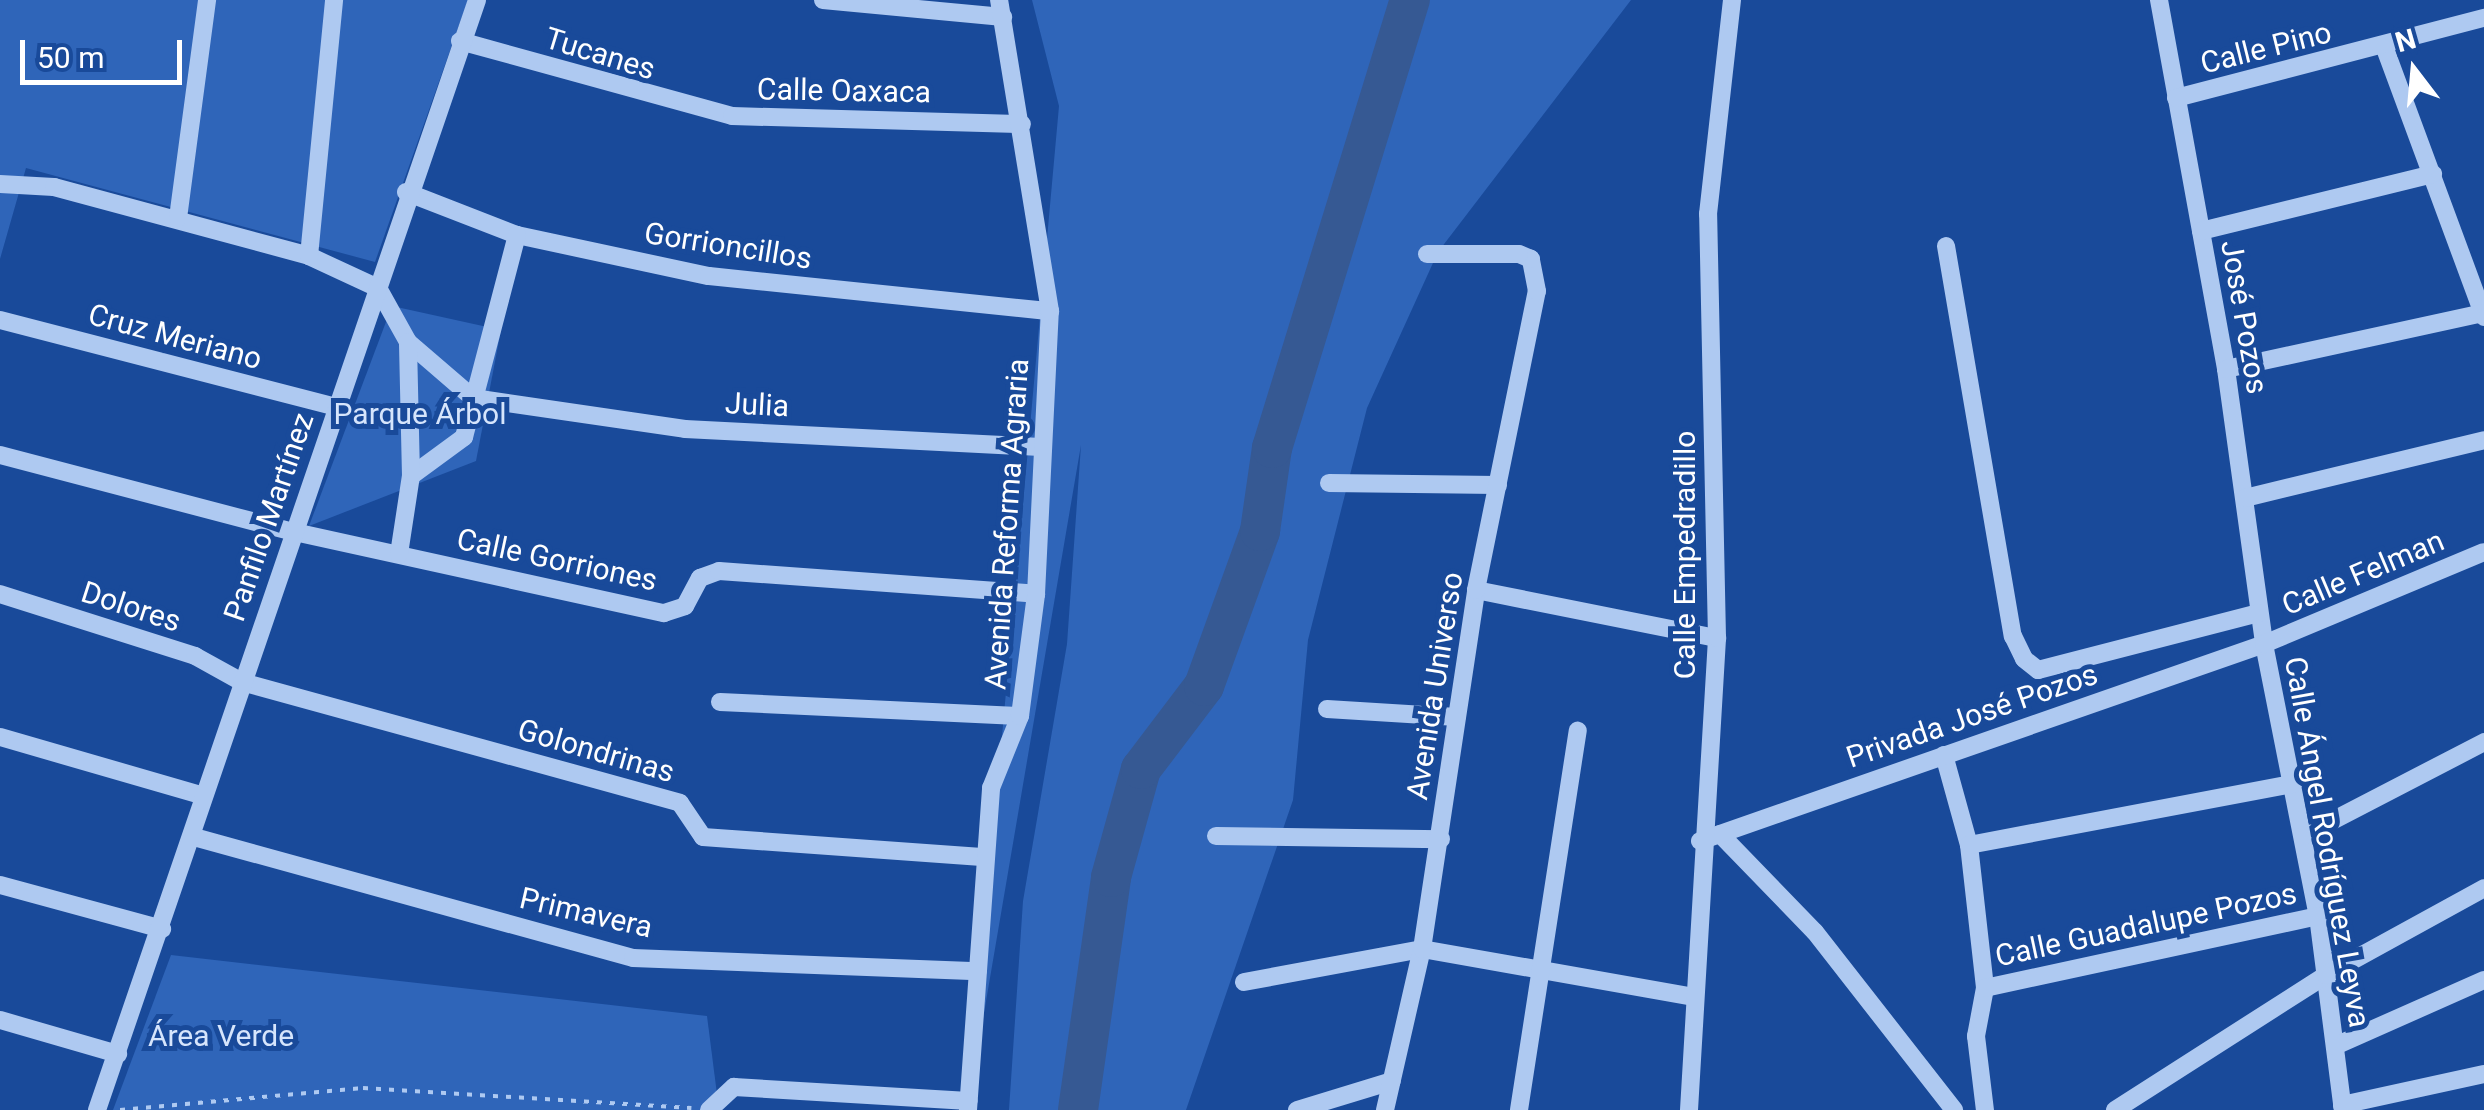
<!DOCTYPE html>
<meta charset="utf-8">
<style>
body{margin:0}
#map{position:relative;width:2484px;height:1110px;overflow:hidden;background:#194a9a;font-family:Roboto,sans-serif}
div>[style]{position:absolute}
.green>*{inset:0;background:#2f65b9}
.river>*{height:40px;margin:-20px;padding:0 20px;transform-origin:20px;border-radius:20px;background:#365993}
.path>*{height:4px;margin-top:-2px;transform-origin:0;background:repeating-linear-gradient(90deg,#aec9f1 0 5px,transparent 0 13px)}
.minor>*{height:18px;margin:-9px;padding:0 9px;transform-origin:9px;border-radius:9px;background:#aec9f1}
span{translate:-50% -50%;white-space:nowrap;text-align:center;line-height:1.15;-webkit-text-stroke:10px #194a9a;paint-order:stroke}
.street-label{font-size:30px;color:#fff}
.park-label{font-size:30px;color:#d6e5fc}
.north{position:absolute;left:2364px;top:20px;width:100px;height:100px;-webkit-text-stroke:8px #194a9a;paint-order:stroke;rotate:344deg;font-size:28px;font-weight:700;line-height:40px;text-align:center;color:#fff}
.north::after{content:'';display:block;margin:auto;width:35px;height:45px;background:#fff;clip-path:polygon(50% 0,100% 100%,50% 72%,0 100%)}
.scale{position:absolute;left:20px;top:40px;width:162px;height:45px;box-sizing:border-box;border:5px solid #fff;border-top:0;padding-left:12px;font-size:30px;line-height:35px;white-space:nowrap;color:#fff;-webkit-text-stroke:8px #194a9a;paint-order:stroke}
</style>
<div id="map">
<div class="green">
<i style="clip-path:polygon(0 0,468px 0,375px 262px,26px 168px,0 259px)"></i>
<i style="clip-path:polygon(1032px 0,1631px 0,1438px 252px,1367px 408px,1308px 640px,1293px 800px,1186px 1110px,1009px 1110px,1023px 901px,1067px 644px,1081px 445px,969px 1101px,1059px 106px)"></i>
<i style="clip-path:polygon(392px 306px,501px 330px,476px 461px,309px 526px)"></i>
<i style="clip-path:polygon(171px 955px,707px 1016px,719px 1110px,113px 1110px)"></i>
</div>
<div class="river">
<i style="left:1078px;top:1110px;width:235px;rotate:-81.9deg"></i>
<i style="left:1111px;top:877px;width:112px;rotate:-74.5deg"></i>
<i style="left:1141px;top:769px;width:104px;rotate:-52.8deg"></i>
<i style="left:1204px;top:686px;width:165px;rotate:-70.1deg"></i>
<i style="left:1260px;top:531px;width:84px;rotate:-81.8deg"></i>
<i style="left:1272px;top:448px;width:469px;rotate:-72.9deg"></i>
</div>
<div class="path">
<i style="left:120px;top:1110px;width:244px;rotate:-5.2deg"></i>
<i style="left:363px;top:1088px;width:329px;rotate:3.5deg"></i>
</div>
<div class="minor">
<i style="left:823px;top:0;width:181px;rotate:5.4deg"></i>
<i style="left:2159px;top:0;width:375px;rotate:79.7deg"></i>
<i style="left:2226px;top:369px;width:278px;rotate:82.1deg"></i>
<i style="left:2264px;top:644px;width:277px;rotate:78.8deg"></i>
<i style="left:2318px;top:916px;width:196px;rotate:82.7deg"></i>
<i style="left:460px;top:41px;width:282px;rotate:15.4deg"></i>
<i style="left:732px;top:116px;width:290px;rotate:1.6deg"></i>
<i style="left:2384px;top:46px;width:289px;rotate:69.7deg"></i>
<i style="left:2176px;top:98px;width:318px;rotate:-14.6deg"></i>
<i style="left:0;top:184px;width:54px;rotate:3.2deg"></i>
<i style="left:54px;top:187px;width:264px;rotate:15.1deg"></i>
<i style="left:309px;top:256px;width:76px;rotate:24.9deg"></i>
<i style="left:378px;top:288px;width:62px;rotate:60.9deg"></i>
<i style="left:408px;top:342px;width:86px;rotate:40.7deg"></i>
<i style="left:473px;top:398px;width:214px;rotate:8.3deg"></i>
<i style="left:685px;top:429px;width:356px;rotate:2.9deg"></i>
<i style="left:406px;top:192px;width:119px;rotate:21.2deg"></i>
<i style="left:517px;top:235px;width:196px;rotate:12.1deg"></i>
<i style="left:709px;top:276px;width:343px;rotate:5.9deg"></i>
<i style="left:178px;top:218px;width:220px;rotate:-82.4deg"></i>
<i style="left:2201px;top:231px;width:239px;rotate:-13.8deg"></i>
<i style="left:1946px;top:246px;width:396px;rotate:80.3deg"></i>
<i style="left:2013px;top:636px;width:25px;rotate:64deg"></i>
<i style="left:2024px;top:659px;width:18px;rotate:38deg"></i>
<i style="left:2038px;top:670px;width:228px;rotate:-14.5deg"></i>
<i style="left:309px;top:256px;width:257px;rotate:-84.4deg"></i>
<i style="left:0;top:320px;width:348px;rotate:14.5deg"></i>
<i style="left:2226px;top:369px;width:262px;rotate:-12.3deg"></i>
<i style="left:0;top:455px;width:300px;rotate:14.7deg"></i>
<i style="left:290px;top:531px;width:383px;rotate:12.4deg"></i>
<i style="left:664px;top:613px;width:22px;rotate:-18deg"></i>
<i style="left:685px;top:606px;width:32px;rotate:-62deg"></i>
<i style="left:700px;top:578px;width:20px;rotate:-20deg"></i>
<i style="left:719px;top:571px;width:318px;rotate:4.1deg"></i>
<i style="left:411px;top:476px;width:66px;rotate:-36.3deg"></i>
<i style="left:464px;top:437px;width:209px;rotate:-75.3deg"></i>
<i style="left:1329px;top:483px;width:169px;rotate:0.7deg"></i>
<i style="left:2245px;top:498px;width:246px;rotate:-13.6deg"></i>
<i style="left:399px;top:554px;width:79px;rotate:-81.3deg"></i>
<i style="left:411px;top:476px;width:134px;rotate:-91.3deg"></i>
<i style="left:1476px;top:590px;width:246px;rotate:11.3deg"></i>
<i style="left:0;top:594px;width:205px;rotate:17.6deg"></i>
<i style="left:195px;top:656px;width:54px;rotate:29deg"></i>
<i style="left:242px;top:682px;width:454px;rotate:15.4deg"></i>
<i style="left:680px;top:803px;width:41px;rotate:55.9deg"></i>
<i style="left:703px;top:837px;width:283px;rotate:4.1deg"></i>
<i style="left:720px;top:702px;width:300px;rotate:2.7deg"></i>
<i style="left:1327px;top:709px;width:130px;rotate:3.5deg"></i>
<i style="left:0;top:737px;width:212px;rotate:16.1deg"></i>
<i style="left:1944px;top:755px;width:93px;rotate:74.5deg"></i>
<i style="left:1969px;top:845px;width:144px;rotate:83.6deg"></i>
<i style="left:1985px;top:988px;width:49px;rotate:100.6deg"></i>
<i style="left:1976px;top:1036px;width:75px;rotate:83.1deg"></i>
<i style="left:1720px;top:834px;width:136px;rotate:45.9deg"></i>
<i style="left:1815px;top:932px;width:226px;rotate:52deg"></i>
<i style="left:1216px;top:836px;width:225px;rotate:0.8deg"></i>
<i style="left:2303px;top:836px;width:204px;rotate:-27.4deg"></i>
<i style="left:194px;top:837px;width:455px;rotate:15.4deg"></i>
<i style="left:633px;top:958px;width:345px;rotate:2.2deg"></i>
<i style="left:1700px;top:841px;width:597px;rotate:-19.25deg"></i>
<i style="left:2264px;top:644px;width:238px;rotate:-22.7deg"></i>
<i style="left:1969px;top:845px;width:330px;rotate:-10.7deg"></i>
<i style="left:0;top:885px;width:168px;rotate:15.2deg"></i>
<i style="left:1244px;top:982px;width:181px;rotate:-10.5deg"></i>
<i style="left:1422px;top:949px;width:277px;rotate:10deg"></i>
<i style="left:1985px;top:988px;width:341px;rotate:-12.2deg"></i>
<i style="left:0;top:1020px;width:123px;rotate:16.1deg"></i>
<i style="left:2335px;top:1046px;width:163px;rotate:-23.9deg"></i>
<i style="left:2342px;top:1105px;width:145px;rotate:-12.3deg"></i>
<i style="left:97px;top:1110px;width:1173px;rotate:-71.1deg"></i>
<i style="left:709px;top:1110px;width:34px;rotate:-43deg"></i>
<i style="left:734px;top:1087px;width:235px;rotate:3.4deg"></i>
<i style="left:968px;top:1110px;width:323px;rotate:-85.9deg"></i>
<i style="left:991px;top:788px;width:78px;rotate:-68.1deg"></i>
<i style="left:1020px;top:716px;width:123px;rotate:-82.5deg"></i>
<i style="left:1036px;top:594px;width:283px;rotate:-87.2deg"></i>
<i style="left:1050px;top:311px;width:315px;rotate:-99.3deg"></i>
<i style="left:1297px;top:1110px;width:99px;rotate:-17deg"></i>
<i style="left:1385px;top:1110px;width:165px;rotate:-77.1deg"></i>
<i style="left:1422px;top:949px;width:363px;rotate:-81.4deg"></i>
<i style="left:1476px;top:590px;width:305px;rotate:-78.5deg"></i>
<i style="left:1537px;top:291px;width:33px;rotate:-101deg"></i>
<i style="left:1531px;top:259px;width:13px;rotate:-157deg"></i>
<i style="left:1519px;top:254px;width:92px;rotate:180deg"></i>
<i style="left:1519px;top:1110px;width:384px;rotate:-81.2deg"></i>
<i style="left:1689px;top:1110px;width:473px;rotate:-86.6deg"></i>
<i style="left:1717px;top:638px;width:424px;rotate:-91.2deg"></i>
<i style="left:1708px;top:214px;width:215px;rotate:-83.6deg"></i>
<i style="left:2115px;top:1110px;width:250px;rotate:-32.6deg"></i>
<i style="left:2326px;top:975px;width:180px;rotate:-28.8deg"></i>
</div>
<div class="street-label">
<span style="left:2266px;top:48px;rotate:-14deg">Calle Pino</span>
<span style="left:600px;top:54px;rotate:17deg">Tucanes</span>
<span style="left:844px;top:91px;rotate:1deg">Calle Oaxaca</span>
<span style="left:728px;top:246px;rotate:9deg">Gorrioncillos</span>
<span style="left:2244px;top:317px;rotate:80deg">José Pozos</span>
<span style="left:175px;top:337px;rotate:15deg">Cruz Meriano</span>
<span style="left:757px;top:405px;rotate:3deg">Julia</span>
<span style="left:269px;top:517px;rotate:-71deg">Panfilo Martínez</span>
<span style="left:1007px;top:524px;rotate:-86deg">Avenida Reforma Agraria</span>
<span style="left:1685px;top:555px;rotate:-90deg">Calle Empedradillo</span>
<span style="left:557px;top:560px;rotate:12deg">Calle Gorriones</span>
<span style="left:2363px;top:573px;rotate:-23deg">Calle Felman</span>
<span style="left:131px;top:607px;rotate:18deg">Dolores</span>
<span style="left:1435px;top:686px;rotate:-81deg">Avenida Universo</span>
<span style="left:1972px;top:716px;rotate:-19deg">Privada José Pozos</span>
<span style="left:596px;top:751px;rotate:16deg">Golondrinas</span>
<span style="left:2327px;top:842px;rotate:80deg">Calle Ángel Rodríguez Leyva</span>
<span style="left:586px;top:913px;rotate:13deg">Primavera</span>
<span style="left:2146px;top:925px;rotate:-12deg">Calle Guadalupe Pozos</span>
</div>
<div class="park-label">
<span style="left:420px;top:414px">Parque Árbol</span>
<span style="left:221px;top:1036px">Área Verde</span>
</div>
<div class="north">N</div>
<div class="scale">50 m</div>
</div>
